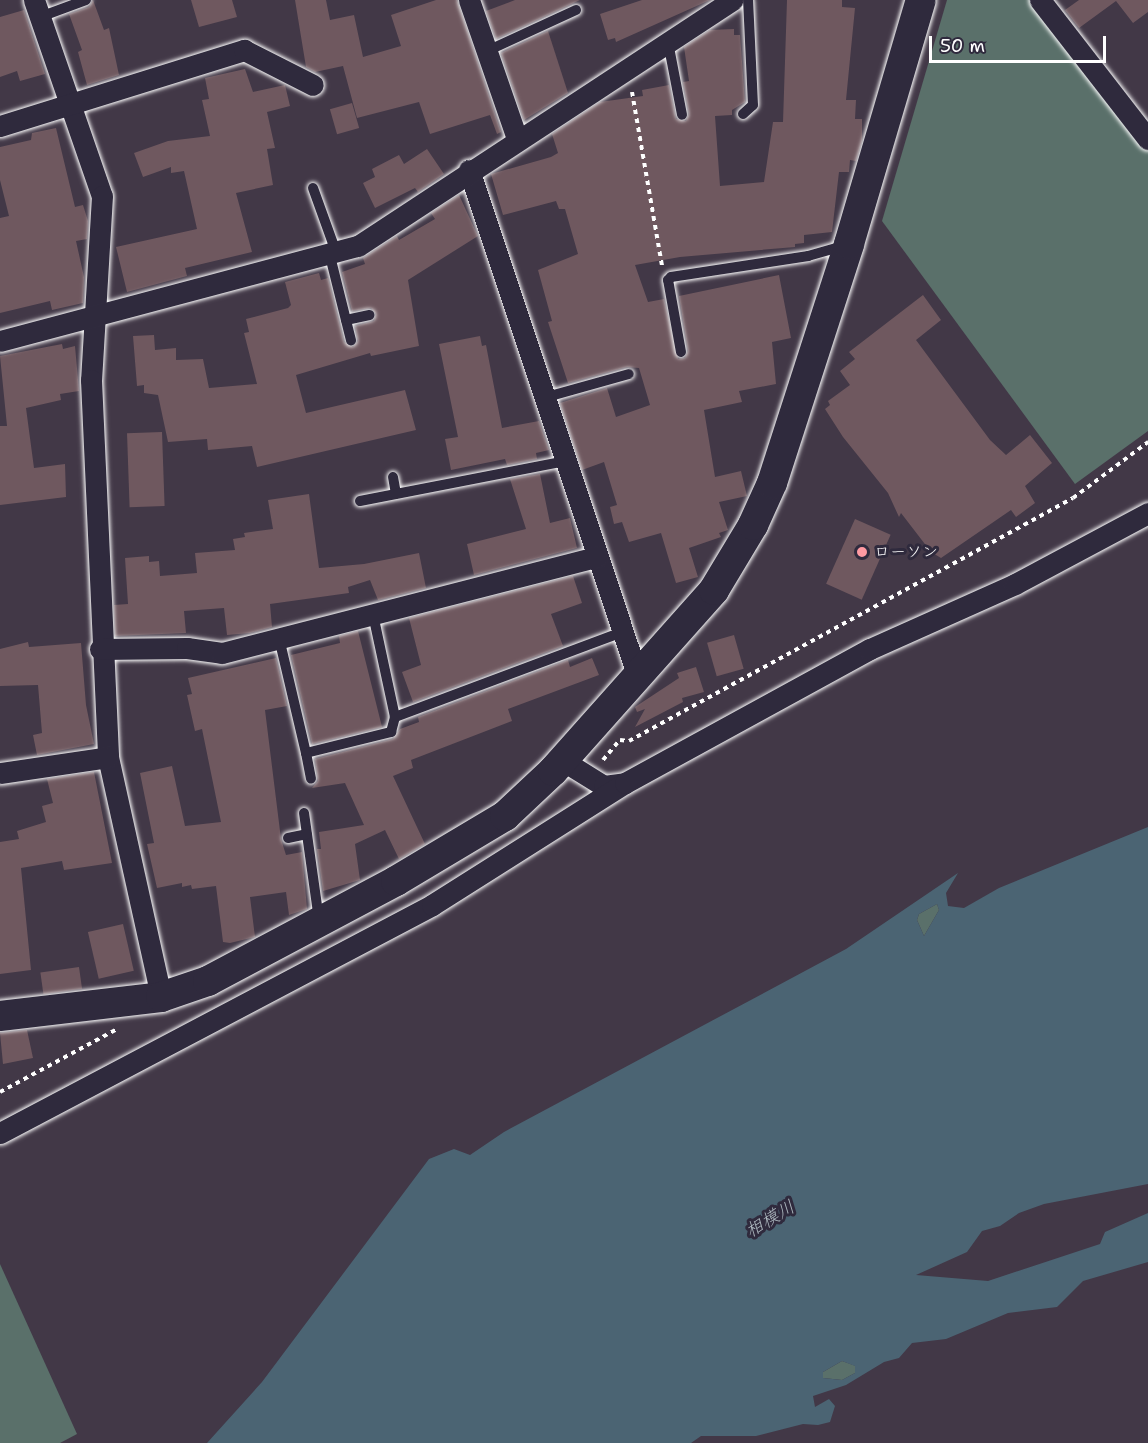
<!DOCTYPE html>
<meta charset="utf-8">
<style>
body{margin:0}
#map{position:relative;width:1148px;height:1443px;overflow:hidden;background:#423847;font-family:"Shantell Sans","Klee One",sans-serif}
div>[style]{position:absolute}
.green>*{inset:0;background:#5a706a}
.water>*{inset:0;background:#4b6473}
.building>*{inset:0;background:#6f585f;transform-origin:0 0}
.path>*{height:4px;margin-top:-2px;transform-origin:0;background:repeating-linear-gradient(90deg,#fff 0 4.5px,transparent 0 9px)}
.roads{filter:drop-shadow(0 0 2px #fff) drop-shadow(0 0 2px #fff)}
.lane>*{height:10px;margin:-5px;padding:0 5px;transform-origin:5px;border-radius:5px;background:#2f2a3d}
.street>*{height:21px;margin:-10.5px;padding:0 10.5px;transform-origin:10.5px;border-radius:10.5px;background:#2f2a3d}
.secondary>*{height:30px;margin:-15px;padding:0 15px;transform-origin:15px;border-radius:15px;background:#2f2a3d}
.dots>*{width:16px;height:16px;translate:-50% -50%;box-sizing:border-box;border:3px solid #2f2a3d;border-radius:50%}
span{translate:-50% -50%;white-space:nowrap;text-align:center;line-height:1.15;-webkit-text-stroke:6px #2f2a3d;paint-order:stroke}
.poi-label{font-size:16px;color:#fff}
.left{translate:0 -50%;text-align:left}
.water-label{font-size:18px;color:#aeb9c0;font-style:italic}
.scale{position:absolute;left:929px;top:36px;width:177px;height:27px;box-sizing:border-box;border:3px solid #fff;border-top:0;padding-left:8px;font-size:18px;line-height:21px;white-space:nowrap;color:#fff;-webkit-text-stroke:4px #2f2a3d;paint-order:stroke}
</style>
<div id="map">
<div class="green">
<i style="clip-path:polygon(947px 0,1035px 0,1148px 144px,1148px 431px,1075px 484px,882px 221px)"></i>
<i style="clip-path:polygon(937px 904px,939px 910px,924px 936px,917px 920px,919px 914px)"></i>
<i style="clip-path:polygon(0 1264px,77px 1434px,60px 1443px,0 1443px)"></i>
<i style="clip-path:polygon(842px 1361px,856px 1366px,855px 1373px,842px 1380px,823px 1378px,823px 1372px)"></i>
</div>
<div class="water">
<i style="clip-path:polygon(evenodd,1148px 827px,1148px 1184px,1044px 1204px,1019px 1213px,1000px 1226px,982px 1231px,967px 1252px,916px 1275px,988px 1281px,1100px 1244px,1105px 1232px,1148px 1213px,1148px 1262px,1083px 1281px,1057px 1307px,1008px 1313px,946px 1339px,912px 1343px,899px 1358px,884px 1362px,846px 1385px,813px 1396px,815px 1407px,829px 1399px,835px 1406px,830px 1422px,818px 1425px,803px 1424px,756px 1436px,701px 1436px,691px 1443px,207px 1443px,262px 1382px,429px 1159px,454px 1149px,470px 1155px,504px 1132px,846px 949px,958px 873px,946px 893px,948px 906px,964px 908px,999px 888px,1148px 827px,937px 904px,939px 910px,924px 936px,917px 920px,919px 914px,937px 904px,1148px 827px,842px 1361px,855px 1366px,855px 1373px,842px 1380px,823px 1378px,823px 1372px,842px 1361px)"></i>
</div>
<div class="building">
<i style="clip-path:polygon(93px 0,104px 30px,109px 28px,119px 75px,87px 85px,78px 52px,82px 50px,69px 14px,89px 7px)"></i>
<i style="clip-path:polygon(191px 0,232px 0,237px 17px,199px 27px)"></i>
<i style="clip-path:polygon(295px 0,326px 0,330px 20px,354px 15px,363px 57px,401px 46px,391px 15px,436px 0,457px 0,501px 132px,497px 134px,490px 115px,430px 134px,419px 102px,357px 118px,343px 66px,315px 72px,306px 67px)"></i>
<i style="clip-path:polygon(515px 0,580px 0,496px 39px,486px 11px)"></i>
<i style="clip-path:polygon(642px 0,710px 0,616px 42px,615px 38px,608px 40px,600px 14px)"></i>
<i style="clip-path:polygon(787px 0,842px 0,842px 7px,855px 8px,846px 100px,856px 100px,855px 119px,862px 119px,862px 141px,856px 161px,850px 160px,849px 172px,839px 172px,832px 232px,804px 235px,804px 243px,795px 244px,795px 247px,680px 257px,635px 265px,648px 302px,664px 299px,678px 359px,685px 358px,688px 351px,679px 296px,779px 275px,791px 338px,772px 342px,776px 384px,739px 391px,742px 402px,704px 410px,715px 477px,741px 471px,747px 496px,719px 502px,728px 530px,719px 533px,721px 537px,689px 548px,698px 577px,676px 583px,661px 533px,629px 542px,622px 522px,614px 524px,610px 507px,617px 505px,604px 462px,582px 470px,560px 403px,607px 388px,616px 417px,650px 405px,639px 368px,627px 367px,568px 383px,548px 322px,552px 321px,538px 270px,578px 254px,565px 209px,559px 209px,556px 201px,503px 215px,491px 174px,551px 157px,558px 153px,552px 134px,600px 102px,643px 96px,642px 90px,669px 85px,676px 119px,686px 121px,689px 114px,683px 82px,689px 81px,684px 47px,710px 30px,734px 29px,734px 35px,740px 35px,745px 102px,732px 110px,732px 115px,715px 116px,720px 186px,764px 182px,773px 122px,783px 122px)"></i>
<i style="clip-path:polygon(1079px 0,1148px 0,1148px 12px,1133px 23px,1116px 1px,1079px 28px,1065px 10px)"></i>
<i style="clip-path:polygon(24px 10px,45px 74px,20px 81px,17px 71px,0 77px,0 17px)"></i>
<i style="clip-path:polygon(548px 31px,568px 93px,524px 120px,501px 53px)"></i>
<i style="clip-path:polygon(245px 69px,253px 92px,285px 85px,290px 106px,267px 112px,275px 148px,267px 149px,273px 185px,236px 193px,252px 252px,185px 268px,187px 276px,127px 292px,116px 247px,197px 229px,184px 171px,171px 173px,171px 167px,143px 177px,134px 153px,168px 141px,210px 136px,202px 100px,209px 99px,205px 78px)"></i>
<i style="left:352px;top:103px;width:26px;height:23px;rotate:74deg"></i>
<i style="clip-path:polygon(56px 128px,75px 207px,83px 205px,88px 221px,87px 239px,76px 241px,84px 277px,83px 303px,52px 310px,50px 301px,0 313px,0 218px,9px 216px,0 180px,0 147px,31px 140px,32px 133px)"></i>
<i style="clip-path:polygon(427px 149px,444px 174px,418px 192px,415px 188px,375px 208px,363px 183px,375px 177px,372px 169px,399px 155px,404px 164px)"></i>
<i style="clip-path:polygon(459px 195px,478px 236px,408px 280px,419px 346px,371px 356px,370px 353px,296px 375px,306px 413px,405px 390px,416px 430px,257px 467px,252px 446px,208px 450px,207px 439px,168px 442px,158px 395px,144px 393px,144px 385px,137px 386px,133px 336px,154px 335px,155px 350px,176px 348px,176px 360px,203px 359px,209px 388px,257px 384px,244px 333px,249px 332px,246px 319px,288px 308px,291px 305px,285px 282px,319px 273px,321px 280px,328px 278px,344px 342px,353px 347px,358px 341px,355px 326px,374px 321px,376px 314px,371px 308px,352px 311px,342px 272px,365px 264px,363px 258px,397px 236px,399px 240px,435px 219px,431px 213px)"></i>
<i style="clip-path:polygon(923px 295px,941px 320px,916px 340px,990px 440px,1006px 455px,1030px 435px,1052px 463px,1025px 486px,1035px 503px,1016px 517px,1011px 510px,941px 558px,931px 552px,901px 513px,899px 517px,888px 493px,843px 437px,825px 409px,830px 405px,828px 401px,850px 385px,840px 371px,855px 359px,849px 352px)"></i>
<i style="clip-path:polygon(480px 336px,482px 346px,486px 345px,502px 428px,539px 421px,549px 450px,536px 453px,537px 459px,507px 465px,505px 459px,451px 470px,445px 439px,458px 437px,439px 344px)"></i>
<i style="clip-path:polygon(62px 344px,63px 349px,75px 346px,79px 391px,60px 394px,61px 400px,26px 408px,34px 468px,65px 464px,66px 497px,0 505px,0 426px,7px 426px,0 356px)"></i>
<i style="left:162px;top:432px;width:74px;height:35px;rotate:88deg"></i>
<i style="clip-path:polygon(540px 474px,550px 523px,570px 518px,577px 548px,474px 575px,467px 544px,526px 529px,510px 479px)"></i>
<i style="clip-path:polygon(309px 494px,319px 568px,364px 564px,419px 553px,426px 588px,378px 600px,370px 580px,348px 587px,349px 593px,270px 604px,272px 627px,250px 633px,227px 635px,224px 608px,184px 611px,186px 633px,115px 636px,114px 605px,128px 604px,125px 558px,149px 556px,149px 562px,159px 561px,160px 576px,197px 573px,195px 553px,235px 550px,233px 539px,245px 537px,244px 533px,273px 529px,268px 500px)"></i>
<i style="left:855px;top:519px;width:39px;height:71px;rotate:24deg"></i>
<i style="clip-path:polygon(573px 576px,582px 603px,551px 614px,563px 646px,413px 702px,402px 672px,421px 665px,409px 618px)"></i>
<i style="clip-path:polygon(358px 631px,382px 727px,312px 744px,291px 655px,340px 643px,339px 636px)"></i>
<i style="left:734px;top:635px;width:35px;height:28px;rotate:74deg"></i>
<i style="clip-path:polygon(28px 642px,29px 647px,81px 643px,86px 705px,94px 744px,37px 755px,33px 735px,42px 733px,38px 685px,0 686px,0 649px)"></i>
<i style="clip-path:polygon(276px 658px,287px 706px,265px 710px,281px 839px,286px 855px,302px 852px,307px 909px,289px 915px,286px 892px,250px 897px,255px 937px,230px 943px,223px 942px,216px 886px,192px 889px,191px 885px,182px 887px,182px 883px,157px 888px,147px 844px,154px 843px,140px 773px,172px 766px,185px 826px,221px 822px,202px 729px,195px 731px,187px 695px,192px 694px,188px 678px)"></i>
<i style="clip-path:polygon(592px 658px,599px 675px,508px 709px,512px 721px,411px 760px,413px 768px,393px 776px,425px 844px,399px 859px,385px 830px,355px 844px,360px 880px,323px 891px,317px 849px,321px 849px,319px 832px,364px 825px,345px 783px,312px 788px,318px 781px,315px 759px,393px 739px,400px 729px,419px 722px,418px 717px,568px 660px,570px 667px)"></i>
<i style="clip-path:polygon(696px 667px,704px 692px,682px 698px,683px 702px,635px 727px,645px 709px,637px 712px,635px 707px,679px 678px,677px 673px)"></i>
<i style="clip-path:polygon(94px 772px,112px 863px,64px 870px,62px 861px,21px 868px,31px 970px,0 974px,0 842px,19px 839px,17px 831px,46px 822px,42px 806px,53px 803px,47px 779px)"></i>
<i style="left:123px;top:924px;width:48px;height:36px;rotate:77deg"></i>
<i style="left:79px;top:967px;width:22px;height:39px;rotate:82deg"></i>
<i style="clip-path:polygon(27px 1030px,33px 1058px,3px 1064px,0 1033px)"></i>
</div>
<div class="path">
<i style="left:632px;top:92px;width:176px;rotate:80.2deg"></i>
<i style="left:603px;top:760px;width:26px;rotate:-50deg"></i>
<i style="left:620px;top:740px;width:9px;rotate:6deg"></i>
<i style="left:629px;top:741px;width:506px;rotate:-28.69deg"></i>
<i style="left:1073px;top:498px;width:94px;rotate:-36.7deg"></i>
<i style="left:0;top:1092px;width:131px;rotate:-28.3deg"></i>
</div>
<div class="roads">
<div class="lane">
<i style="left:40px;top:17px;width:49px;rotate:-20.3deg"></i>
<i style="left:668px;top:42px;width:74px;rotate:79.1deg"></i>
<i style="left:487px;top:51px;width:98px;rotate:-24.7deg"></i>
<i style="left:743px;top:114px;width:13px;rotate:-42deg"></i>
<i style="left:753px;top:105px;width:105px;rotate:-92.7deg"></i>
<i style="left:313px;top:188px;width:68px;rotate:70.2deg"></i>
<i style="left:330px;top:256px;width:87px;rotate:76deg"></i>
<i style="left:346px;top:320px;width:24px;rotate:-12deg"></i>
<i style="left:681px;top:352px;width:73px;rotate:-100.2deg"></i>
<i style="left:668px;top:280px;width:4px;rotate:-45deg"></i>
<i style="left:671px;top:277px;width:139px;rotate:-8.7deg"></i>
<i style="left:808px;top:256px;width:40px;rotate:-16deg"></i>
<i style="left:543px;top:398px;width:89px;rotate:-15.6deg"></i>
<i style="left:393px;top:477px;width:17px;rotate:80deg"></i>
<i style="left:360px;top:501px;width:209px;rotate:-11deg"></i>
<i style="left:279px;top:638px;width:118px;rotate:76.8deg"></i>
<i style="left:306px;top:753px;width:88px;rotate:-13.9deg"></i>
<i style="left:391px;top:732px;width:16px;rotate:-75deg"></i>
<i style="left:395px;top:717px;width:105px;rotate:-102.1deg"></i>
<i style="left:395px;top:717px;width:242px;rotate:-20.5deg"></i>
<i style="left:306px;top:753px;width:26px;rotate:79deg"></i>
<i style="left:304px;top:813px;width:108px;rotate:82deg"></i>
<i style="left:288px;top:838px;width:19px;rotate:-12deg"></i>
</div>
<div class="street">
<i style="left:34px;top:0;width:207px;rotate:70.9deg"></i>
<i style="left:102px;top:196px;width:184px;rotate:93.4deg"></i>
<i style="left:91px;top:380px;width:377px;rotate:87.4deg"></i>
<i style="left:108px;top:757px;width:246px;rotate:77.5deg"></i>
<i style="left:469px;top:0;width:147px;rotate:70.9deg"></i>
<i style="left:1040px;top:0;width:176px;rotate:52.2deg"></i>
<i style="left:0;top:126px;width:256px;rotate:-17.3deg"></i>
<i style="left:244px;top:50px;width:77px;rotate:26.9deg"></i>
<i style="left:469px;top:170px;width:534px;rotate:71.57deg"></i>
<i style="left:0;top:341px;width:370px;rotate:-14.9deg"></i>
<i style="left:358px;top:246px;width:448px;rotate:-33.3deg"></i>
<i style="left:100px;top:649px;width:87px;rotate:-0.7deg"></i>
<i style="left:187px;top:648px;width:35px;rotate:8deg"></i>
<i style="left:222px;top:653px;width:387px;rotate:-14.4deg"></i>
<i style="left:562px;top:760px;width:49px;rotate:31.8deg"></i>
<i style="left:604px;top:786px;width:21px;rotate:-8deg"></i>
<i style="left:0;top:773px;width:109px;rotate:-8.4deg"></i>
<i style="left:0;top:1133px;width:488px;rotate:-27.8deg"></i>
<i style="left:432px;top:905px;width:228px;rotate:-32.3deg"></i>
<i style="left:625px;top:783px;width:279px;rotate:-28.7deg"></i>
<i style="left:870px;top:649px;width:159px;rotate:-24.1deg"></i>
<i style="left:1015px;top:584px;width:151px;rotate:-28.1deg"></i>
</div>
<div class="secondary">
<i style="left:0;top:1016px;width:162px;rotate:-6.7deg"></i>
<i style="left:161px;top:997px;width:50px;rotate:-18.8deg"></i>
<i style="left:208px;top:981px;width:213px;rotate:-28deg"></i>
<i style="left:396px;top:881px;width:127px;rotate:-30.8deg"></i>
<i style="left:505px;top:816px;width:66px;rotate:-43.2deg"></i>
<i style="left:553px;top:771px;width:242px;rotate:-48.3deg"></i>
<i style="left:714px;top:590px;width:76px;rotate:-59deg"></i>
<i style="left:753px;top:525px;width:46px;rotate:-65.7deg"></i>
<i style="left:772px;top:483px;width:251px;rotate:-72.1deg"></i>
<i style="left:849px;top:244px;width:254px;rotate:-73.6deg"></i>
</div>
</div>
<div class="dots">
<i style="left:862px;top:552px;background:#ff9aa2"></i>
</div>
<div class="poi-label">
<span class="left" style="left:874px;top:552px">ローソン</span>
</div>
<div class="water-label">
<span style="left:770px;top:1219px;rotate:-31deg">相模川</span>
</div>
<div class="scale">50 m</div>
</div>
